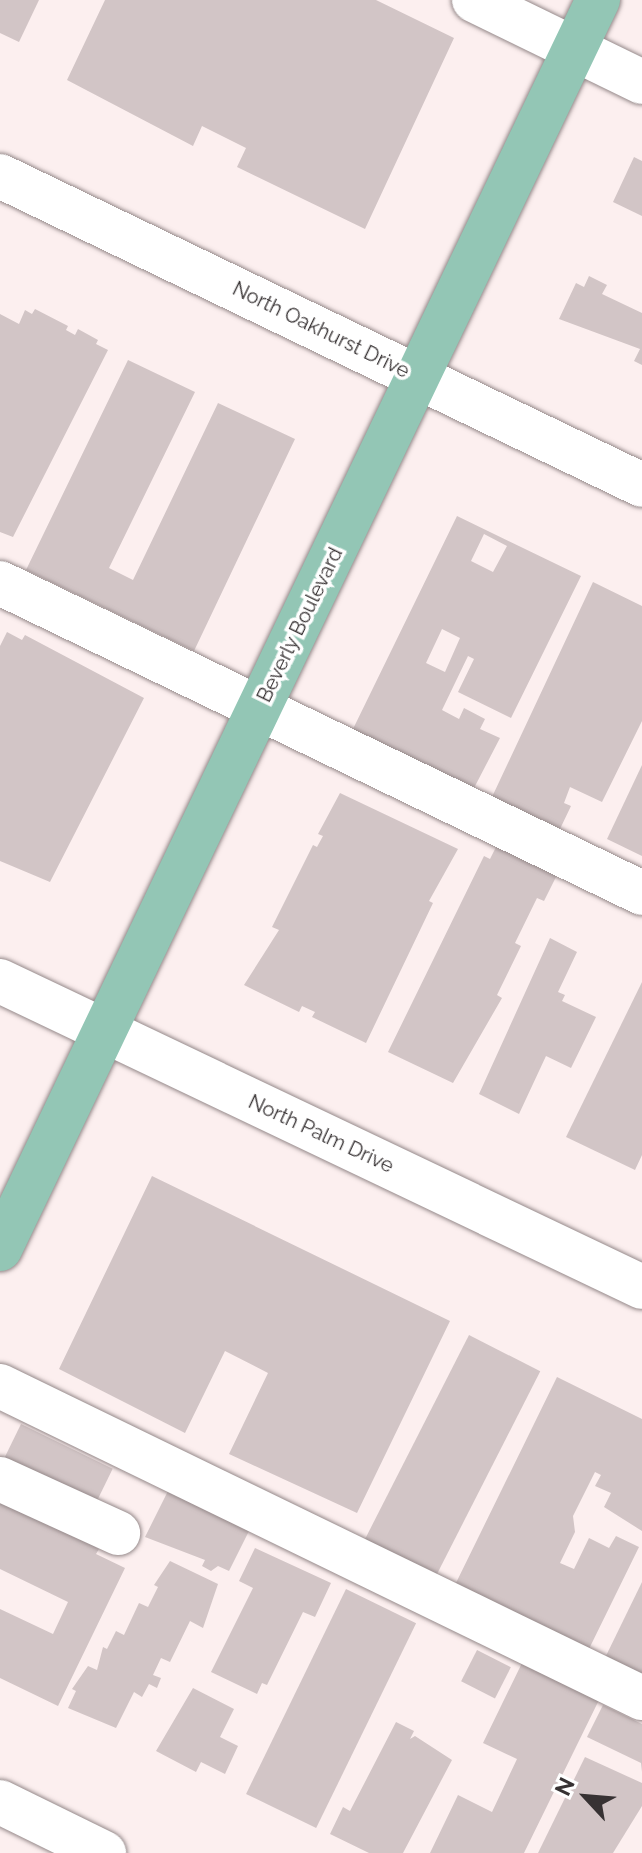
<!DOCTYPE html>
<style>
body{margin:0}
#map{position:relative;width:642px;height:1853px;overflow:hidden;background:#fcefef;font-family:Raleway,sans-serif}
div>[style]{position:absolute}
.building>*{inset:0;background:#d2c5c6;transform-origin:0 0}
.roads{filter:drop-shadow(0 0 2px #95898a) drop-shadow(0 0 2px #95898a)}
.minor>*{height:44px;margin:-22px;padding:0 22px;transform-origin:22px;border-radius:22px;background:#fff}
.major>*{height:44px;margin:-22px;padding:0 22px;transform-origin:22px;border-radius:22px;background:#93c6b5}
span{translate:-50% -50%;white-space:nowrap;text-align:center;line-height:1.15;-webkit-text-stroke:7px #fff;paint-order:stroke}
.street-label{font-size:20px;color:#373233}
.north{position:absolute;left:546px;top:1757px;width:80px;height:80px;-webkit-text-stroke:6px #fff;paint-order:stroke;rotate:296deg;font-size:22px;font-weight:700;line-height:32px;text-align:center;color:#373233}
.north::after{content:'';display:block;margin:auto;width:28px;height:36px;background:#373233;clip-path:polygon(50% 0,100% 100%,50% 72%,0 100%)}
</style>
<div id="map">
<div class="building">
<i style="clip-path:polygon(0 0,39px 0,19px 42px,0 33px)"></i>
<i style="clip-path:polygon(105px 0,376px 0,454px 38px,365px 229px,237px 167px,246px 148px,202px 126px,193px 146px,67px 80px)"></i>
<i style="clip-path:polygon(634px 157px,642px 161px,642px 216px,613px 202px)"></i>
<i style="clip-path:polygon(589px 276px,607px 285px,602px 294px,642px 313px,642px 365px,634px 361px,640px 349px,559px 319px,576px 283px,584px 287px)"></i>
<i style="clip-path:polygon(35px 309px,68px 326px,66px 330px,75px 335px,78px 329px,98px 340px,96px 344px,108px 350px,13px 537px,0 532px,0 314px,19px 324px,25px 310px,32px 314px)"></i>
<i style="clip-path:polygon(128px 360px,195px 392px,109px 568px,133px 580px,218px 403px,295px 439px,194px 651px,26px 570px)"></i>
<i style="clip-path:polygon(evenodd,457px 516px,581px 576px,511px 718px,458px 692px,474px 659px,468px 656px,442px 710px,459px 719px,464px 708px,485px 719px,480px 729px,500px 738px,473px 790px,352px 731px,457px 516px,484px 534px,507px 546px,493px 572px,471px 561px,484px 534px,457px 516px,442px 629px,460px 638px,445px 672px,426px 663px,442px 629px)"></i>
<i style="clip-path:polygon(593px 582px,642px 606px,642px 721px,602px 802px,570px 787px,564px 803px,571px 806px,560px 829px,492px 797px)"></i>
<i style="clip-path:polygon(7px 632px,22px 640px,25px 635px,144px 698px,50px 882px,0 861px,0 646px)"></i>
<i style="clip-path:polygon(642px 765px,642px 856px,607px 839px)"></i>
<i style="clip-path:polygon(340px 793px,458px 849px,429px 901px,433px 903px,366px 1043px,312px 1017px,315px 1012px,302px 1006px,299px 1012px,244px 985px,279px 930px,272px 927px,313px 845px,317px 847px,323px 836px,318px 834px)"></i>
<i style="clip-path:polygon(500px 839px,560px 869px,544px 901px,537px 898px,515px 943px,521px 946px,497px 995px,502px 998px,453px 1083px,388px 1052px,484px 856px,490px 859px)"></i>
<i style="clip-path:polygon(550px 938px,577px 952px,558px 992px,565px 995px,562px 1001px,596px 1017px,571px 1068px,546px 1056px,519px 1114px,479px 1094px)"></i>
<i style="clip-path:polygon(642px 982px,642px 1155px,635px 1170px,566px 1137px)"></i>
<i style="clip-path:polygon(152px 1176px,450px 1321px,357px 1513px,229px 1454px,268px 1373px,225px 1351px,185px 1433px,59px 1369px)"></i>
<i style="left:469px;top:1335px;width:80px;height:237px;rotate:27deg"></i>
<i style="clip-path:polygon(557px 1377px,642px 1419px,642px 1531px,604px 1507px,611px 1493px,595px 1486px,601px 1475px,595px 1472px,573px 1516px,575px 1532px,560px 1563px,574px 1569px,589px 1538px,609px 1548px,616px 1536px,639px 1547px,587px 1653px,453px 1589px)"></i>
<i style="left:21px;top:1424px;width:102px;height:39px;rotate:26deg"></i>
<i style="clip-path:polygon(168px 1491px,249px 1531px,229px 1571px,218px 1566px,211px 1571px,202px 1566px,205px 1560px,145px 1537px)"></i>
<i style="clip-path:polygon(0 1500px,88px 1542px,99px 1549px,96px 1554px,125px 1568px,58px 1706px,0 1678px,0 1609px,53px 1634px,68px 1602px,0 1569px)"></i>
<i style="clip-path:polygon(255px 1548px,331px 1583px,315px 1617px,303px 1612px,267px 1685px,262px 1683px,257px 1694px,211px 1672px,253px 1588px,239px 1581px)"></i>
<i style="clip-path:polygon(170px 1561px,218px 1584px,203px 1628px,190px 1621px,170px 1662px,161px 1658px,153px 1675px,161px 1678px,157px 1688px,149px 1684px,142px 1697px,134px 1692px,116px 1728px,68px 1708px,76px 1691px,72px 1689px,88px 1666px,97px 1670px,103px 1647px,107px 1649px,116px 1631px,124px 1635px,139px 1603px,148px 1607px,158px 1587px,154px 1585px)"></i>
<i style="clip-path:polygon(642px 1582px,642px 1683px,602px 1664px)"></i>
<i style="left:346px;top:1589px;width:78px;height:228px;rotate:26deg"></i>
<i style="left:477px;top:1650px;width:38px;height:35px;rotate:27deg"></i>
<i style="clip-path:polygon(522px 1663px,599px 1700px,524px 1853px,430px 1853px,458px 1795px,492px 1812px,517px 1759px,483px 1743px)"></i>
<i style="clip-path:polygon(193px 1688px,234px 1709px,220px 1737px,238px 1746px,225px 1774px,201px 1762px,196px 1772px,156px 1751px)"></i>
<i style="clip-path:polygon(603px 1705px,642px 1724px,642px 1772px,641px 1763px,587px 1737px)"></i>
<i style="clip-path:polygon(396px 1722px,414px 1731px,410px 1739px,415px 1736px,452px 1760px,403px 1853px,369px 1853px,330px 1834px,343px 1807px,350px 1811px)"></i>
<i style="clip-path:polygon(585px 1757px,642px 1783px,642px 1806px,613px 1853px,538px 1853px)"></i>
</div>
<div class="roads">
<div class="minor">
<i style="left:474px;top:0;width:187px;rotate:26deg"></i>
<i style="left:0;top:176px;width:712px;rotate:25.7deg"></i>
<i style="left:0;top:583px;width:713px;rotate:25.77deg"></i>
<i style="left:0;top:981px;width:711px;rotate:25.48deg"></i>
<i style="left:0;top:1386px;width:714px;rotate:25.92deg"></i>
<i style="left:0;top:1479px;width:130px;rotate:24.6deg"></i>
<i style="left:0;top:1802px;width:116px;rotate:26.1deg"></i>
</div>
<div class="major">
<i style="left:0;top:1249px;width:1385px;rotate:-64.42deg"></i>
</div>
</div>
<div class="street-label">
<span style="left:321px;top:330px;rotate:26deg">North Oakhurst Drive</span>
<span style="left:300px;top:625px;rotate:-64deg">Beverly Boulevard</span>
<span style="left:321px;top:1134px;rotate:25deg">North Palm Drive</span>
</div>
<div class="north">N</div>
</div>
